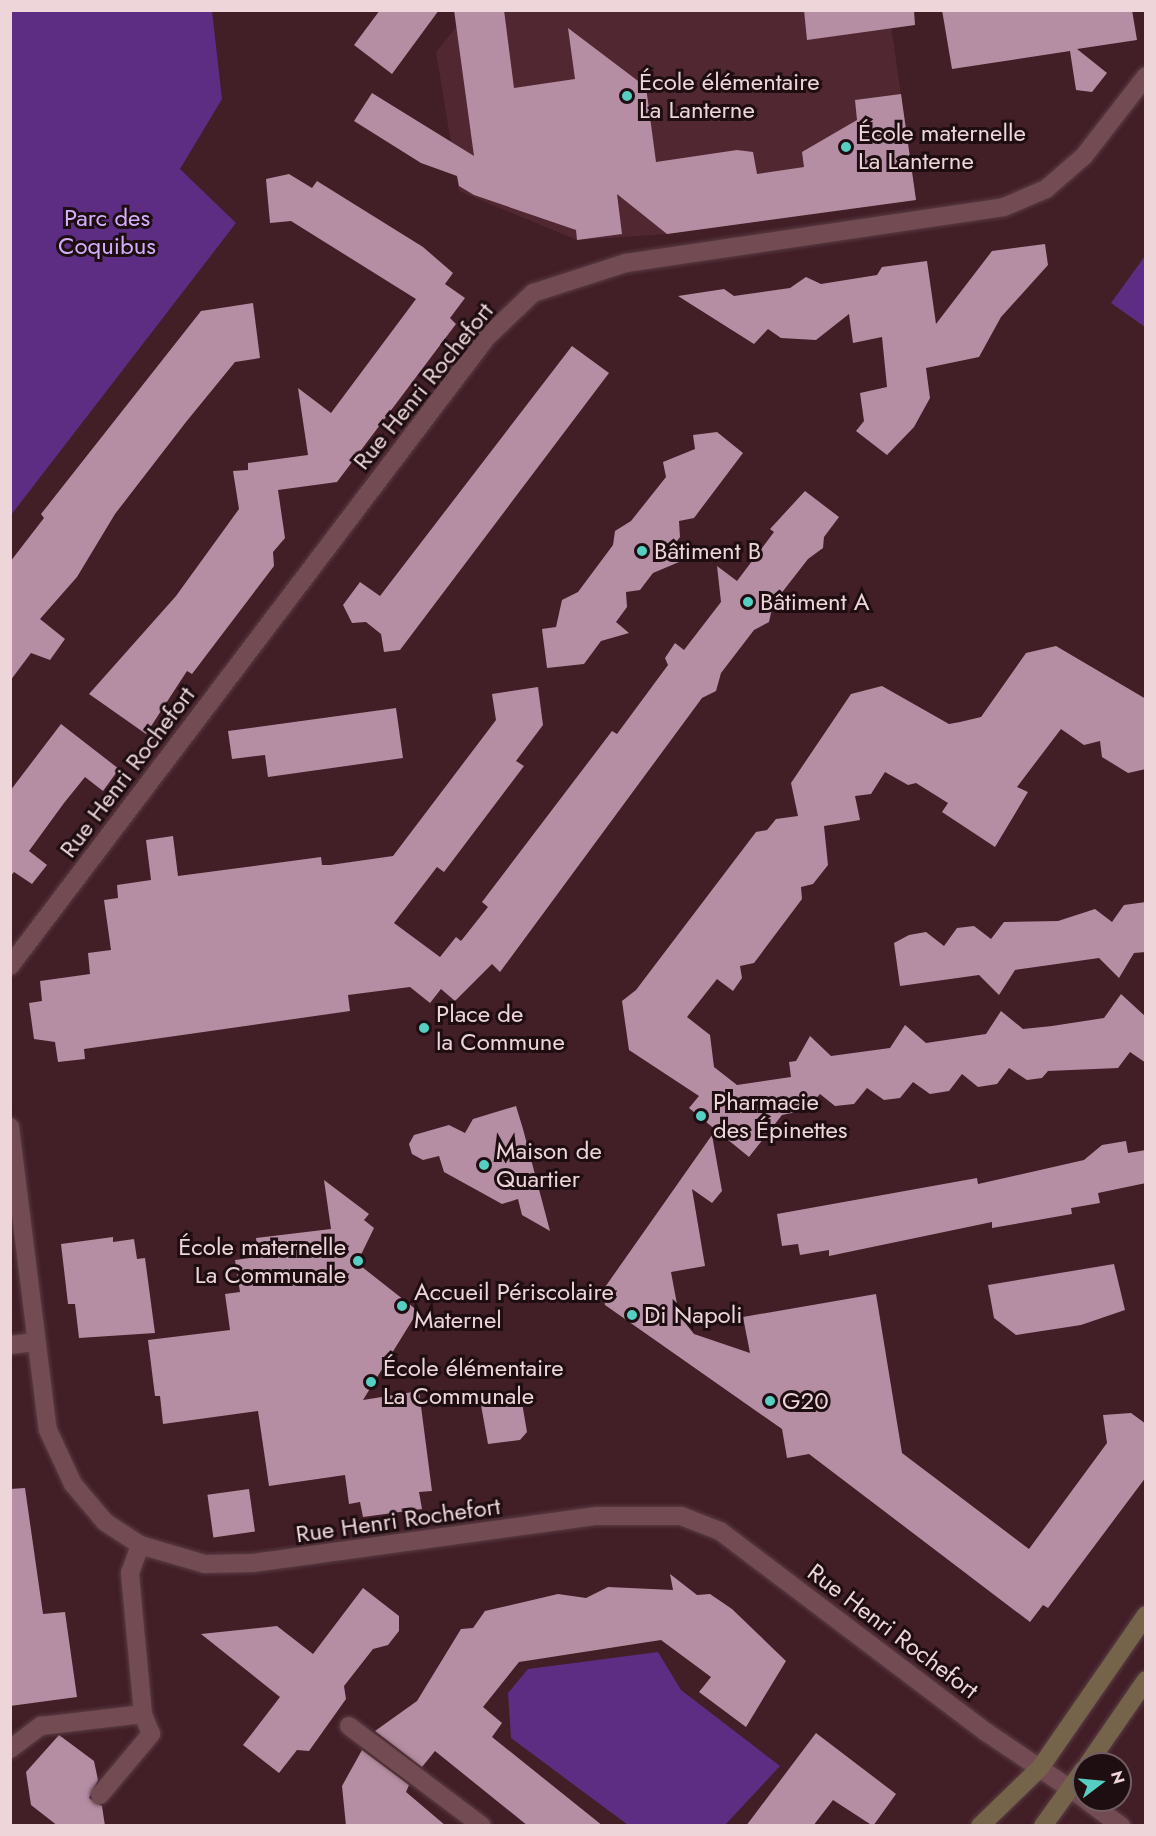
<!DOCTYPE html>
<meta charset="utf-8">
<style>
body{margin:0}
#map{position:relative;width:1156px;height:1836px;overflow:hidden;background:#421e27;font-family:Jost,sans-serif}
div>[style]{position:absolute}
.built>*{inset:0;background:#512832}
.green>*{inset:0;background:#5c2d83}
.building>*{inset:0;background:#b58ea3;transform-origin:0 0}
.roads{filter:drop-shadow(0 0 2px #5a3d44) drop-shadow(0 0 2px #5a3d44)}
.pedestrian>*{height:18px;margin:-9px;padding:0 9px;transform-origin:9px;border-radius:9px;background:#734b53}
.minor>*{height:18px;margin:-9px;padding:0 9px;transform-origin:9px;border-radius:9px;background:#734b53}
.secondary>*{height:18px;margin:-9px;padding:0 9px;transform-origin:9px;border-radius:9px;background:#75634a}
.dots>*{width:16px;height:16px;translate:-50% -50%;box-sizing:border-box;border:3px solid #1e0e12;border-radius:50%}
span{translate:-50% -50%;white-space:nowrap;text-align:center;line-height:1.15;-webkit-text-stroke:6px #1e0e12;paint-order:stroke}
.poi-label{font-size:24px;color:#edd5d9}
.left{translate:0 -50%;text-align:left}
.right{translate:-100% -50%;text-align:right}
.park-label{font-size:24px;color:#d4b0fc}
.street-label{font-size:24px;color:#edd5d9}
.frame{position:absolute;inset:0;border:12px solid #edd5d9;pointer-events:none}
.north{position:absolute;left:1072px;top:1752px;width:60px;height:60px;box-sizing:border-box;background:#1e0e12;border:2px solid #715e62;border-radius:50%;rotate:74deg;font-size:16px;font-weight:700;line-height:24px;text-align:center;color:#edd5d9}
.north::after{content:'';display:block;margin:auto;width:21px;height:27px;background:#57cec2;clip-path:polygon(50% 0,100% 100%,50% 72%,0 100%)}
</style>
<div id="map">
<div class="built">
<i style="clip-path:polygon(469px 11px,889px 11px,916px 200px,667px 234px,577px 240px,459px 191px,436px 52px)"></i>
</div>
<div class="green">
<i style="clip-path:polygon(11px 10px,212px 11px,222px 99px,180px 169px,236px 223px,11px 515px)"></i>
<i style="clip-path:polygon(1145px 256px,1145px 327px,1111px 303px)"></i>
<i style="clip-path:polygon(658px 1652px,681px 1690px,780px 1766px,725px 1825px,628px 1825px,511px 1738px,508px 1693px,528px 1669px)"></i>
</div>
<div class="building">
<i style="clip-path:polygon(380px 10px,439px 10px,392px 74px,354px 45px)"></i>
<i style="clip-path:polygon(454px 10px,504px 10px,514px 88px,575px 79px,568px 28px,646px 87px,656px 162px,737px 150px,753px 152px,757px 174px,804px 167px,802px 152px,857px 120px,855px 100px,901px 94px,916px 200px,667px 234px,617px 194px,622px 234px,577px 240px,576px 230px,474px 195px,459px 186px,457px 176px,421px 163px,354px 121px,372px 93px,474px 156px)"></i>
<i style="clip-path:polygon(804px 10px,914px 10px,915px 25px,807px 40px)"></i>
<i style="clip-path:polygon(942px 10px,1132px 10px,1137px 40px,1077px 49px,1107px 73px,1092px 92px,1076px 90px,1070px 51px,952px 69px)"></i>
<i style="clip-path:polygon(289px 174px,312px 188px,317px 181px,423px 247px,453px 273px,445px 284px,465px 298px,450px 318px,456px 324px,337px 482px,278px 490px,285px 538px,273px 552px,274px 566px,192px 674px,187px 671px,146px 734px,89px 694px,176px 596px,239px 509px,233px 471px,248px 470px,248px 463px,308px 455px,298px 388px,331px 413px,416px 299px,291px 221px,270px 223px,266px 179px)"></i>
<i style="clip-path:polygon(1045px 244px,1048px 265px,1001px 317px,979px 357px,926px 368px,930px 398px,914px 427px,887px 455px,856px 431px,864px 421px,860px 393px,887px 387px,882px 337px,853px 343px,849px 314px,816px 340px,781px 338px,768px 329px,754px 344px,678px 296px,724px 289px,734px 296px,790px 288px,806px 277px,821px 284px,877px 275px,882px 267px,927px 261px,936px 324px,992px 251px)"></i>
<i style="clip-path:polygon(253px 303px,260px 358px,235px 362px,186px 422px,115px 514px,77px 577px,40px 619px,65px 639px,50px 660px,31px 653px,10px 681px,10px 562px,44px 518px,41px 514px,201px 311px)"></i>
<i style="clip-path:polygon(572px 346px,609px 373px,400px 650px,384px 652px,381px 634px,366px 622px,352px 623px,343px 605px,360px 582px,380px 596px)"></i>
<i style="clip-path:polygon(717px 432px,743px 453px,694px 518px,679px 521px,680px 537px,668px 553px,679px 562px,653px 573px,640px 590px,626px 592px,627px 607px,616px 622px,629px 633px,601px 641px,584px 664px,547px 668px,542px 629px,556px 627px,562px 600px,578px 592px,613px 545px,615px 531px,631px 521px,666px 477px,663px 462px,695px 449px,693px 435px)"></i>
<i style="clip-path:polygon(805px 491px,839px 517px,824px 537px,823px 548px,808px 559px,773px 604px,769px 622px,754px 630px,721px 673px,716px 691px,702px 698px,500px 972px,492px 964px,455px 1001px,441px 989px,430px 1003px,410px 987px,348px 995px,350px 1011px,84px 1049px,85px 1059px,58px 1062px,55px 1042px,34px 1039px,29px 1003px,42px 1001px,40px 981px,90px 974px,88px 953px,111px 950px,104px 900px,118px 898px,117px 885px,151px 880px,146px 840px,173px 836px,178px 876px,321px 857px,322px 865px,330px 865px,393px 856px,496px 720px,492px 694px,538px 687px,543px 725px,516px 761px,524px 766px,444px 872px,437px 867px,394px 923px,440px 957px,456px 937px,461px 941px,488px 907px,482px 902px,612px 731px,617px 734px,668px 665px,665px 658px,675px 643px,684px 650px,721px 602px,717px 566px,737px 581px,774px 532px,770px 529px)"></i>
<i style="clip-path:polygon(1056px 646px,1146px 699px,1146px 769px,1128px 773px,1102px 757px,1100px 741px,1084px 745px,1061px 729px,1017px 787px,1028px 792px,995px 847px,942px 812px,948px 803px,916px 783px,908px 785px,885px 772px,871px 794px,855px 796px,860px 820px,824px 826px,828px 865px,813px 884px,801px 887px,802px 899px,754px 963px,740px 966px,742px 978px,733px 991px,717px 979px,687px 1017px,710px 1035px,714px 1067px,737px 1085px,791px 1077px,789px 1062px,796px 1061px,810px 1036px,831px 1056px,890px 1048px,905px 1025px,926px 1043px,986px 1034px,1001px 1011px,1023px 1029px,1052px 1026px,1104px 1018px,1121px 994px,1146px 1017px,1146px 1063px,1130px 1052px,1118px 1068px,1048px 1071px,1042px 1078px,1027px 1080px,1009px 1068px,997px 1084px,978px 1087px,962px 1074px,949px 1091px,930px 1094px,913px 1082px,900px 1098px,884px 1100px,867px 1088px,854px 1104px,835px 1106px,820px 1094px,806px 1110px,782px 1115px,749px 1157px,689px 1108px,699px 1096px,629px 1050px,622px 1001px,636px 990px,756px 832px,767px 830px,776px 819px,798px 816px,791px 783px,851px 694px,882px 686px,949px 724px,960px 722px,981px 717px,1026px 653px)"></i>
<i style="clip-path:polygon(396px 708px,403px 758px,268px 777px,265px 755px,232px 759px,228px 731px)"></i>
<i style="clip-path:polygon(61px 724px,119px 769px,103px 791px,85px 777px,64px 803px,29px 851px,47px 865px,32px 884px,14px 872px,10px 877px,10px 791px)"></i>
<i style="clip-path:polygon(1146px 902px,1146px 952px,1134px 953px,1119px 978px,1099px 958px,1015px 970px,999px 995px,979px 975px,900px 986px,894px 943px,909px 935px,926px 932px,944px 946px,957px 928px,974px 926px,991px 939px,1004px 922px,1058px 921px,1095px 909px,1112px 922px,1124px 905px)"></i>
<i style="clip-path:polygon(516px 1106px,523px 1129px,550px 1231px,522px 1215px,518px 1199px,502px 1204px,444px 1172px,439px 1156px,423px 1160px,412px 1154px,409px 1144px,414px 1135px,449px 1125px,465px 1133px,473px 1119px)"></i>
<i style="clip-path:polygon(712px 1135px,722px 1191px,712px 1203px,692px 1189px,705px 1266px,671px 1272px,679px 1315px,694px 1334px,750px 1353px,743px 1317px,876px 1294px,902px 1453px,1029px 1549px,1107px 1443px,1103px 1415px,1131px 1413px,1146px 1424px,1146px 1477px,1048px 1608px,1043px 1605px,1030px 1622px,809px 1454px,787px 1458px,782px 1429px,605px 1305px,603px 1290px)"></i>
<i style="clip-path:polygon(1126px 1141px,1128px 1153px,1146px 1150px,1146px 1183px,1098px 1193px,1100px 1203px,1071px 1208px,1072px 1214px,992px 1228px,992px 1222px,829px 1256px,829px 1250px,800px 1255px,798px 1244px,782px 1246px,777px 1214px,977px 1178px,978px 1184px,1084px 1160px,1102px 1145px)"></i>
<i style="clip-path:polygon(324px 1180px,369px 1214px,364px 1220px,374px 1228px,357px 1263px,418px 1311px,363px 1400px,419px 1391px,432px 1491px,419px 1492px,422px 1509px,363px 1517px,360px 1502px,349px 1504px,345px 1475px,269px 1486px,258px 1411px,163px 1424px,160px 1396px,155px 1396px,148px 1340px,230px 1330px,225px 1294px,240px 1292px,235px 1260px,258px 1257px,256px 1238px,331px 1229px)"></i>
<i style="clip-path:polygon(113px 1237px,113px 1242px,134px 1239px,137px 1259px,145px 1258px,155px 1333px,79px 1338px,75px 1304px,68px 1304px,61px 1244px)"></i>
<i style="clip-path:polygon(1114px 1264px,1125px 1310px,1081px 1325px,1016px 1335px,994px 1318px,988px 1285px)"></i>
<i style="clip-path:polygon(521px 1397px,527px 1432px,520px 1440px,488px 1444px,481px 1405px)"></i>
<i style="clip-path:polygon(25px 1488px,43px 1614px,65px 1612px,77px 1697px,10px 1706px,10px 1489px)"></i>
<i style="left:249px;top:1489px;width:43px;height:42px;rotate:82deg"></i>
<i style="clip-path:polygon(670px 1574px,697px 1595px,710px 1594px,732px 1609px,786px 1661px,746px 1727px,699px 1692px,711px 1677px,661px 1640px,519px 1662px,483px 1707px,502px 1723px,492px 1737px,603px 1826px,528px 1826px,435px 1751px,422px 1767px,375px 1731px,417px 1701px,461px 1629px,473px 1628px,485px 1611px,558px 1594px,586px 1598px,608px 1587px,673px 1590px)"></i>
<i style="clip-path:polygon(363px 1588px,399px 1616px,399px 1631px,388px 1645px,373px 1649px,344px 1686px,346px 1699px,309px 1751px,297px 1750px,279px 1773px,243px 1745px,280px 1697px,201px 1634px,277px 1626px,313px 1654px)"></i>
<i style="clip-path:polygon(816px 1733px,896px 1794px,873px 1826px,833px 1800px,813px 1826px,746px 1826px)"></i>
<i style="clip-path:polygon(59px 1735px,94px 1761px,98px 1780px,89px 1798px,102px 1806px,105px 1826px,58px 1826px,31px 1805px,26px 1772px)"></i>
<i style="clip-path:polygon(362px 1750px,409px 1785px,406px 1792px,446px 1826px,346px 1826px,342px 1786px)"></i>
</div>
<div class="roads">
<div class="pedestrian">
<i style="left:349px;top:1726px;width:166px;rotate:36.9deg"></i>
</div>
<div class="minor">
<i style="left:10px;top:966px;width:789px;rotate:-52.83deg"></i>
<i style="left:487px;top:337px;width:64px;rotate:-43.7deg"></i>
<i style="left:533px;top:293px;width:98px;rotate:-17.9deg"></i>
<i style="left:626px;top:263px;width:382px;rotate:-8.4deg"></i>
<i style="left:1004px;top:207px;width:46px;rotate:-23.2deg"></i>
<i style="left:1046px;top:189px;width:50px;rotate:-41deg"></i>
<i style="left:1084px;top:156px;width:101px;rotate:-52.2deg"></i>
<i style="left:10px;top:1127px;width:305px;rotate:82.9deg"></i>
<i style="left:48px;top:1430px;width:60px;rotate:65.2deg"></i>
<i style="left:73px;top:1484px;width:50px;rotate:49.9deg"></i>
<i style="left:105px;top:1522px;width:42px;rotate:33.3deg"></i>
<i style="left:140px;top:1545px;width:68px;rotate:16.3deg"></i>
<i style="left:205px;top:1564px;width:48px;rotate:-1.2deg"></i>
<i style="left:253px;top:1563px;width:347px;rotate:-7.8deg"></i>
<i style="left:597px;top:1516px;width:84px"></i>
<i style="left:681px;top:1516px;width:42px;rotate:21deg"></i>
<i style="left:720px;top:1531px;width:333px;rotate:37.1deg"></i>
<i style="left:986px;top:1732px;width:118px;rotate:34deg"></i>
<i style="left:10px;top:1345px;width:25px;rotate:-7deg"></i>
<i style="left:10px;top:1749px;width:39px;rotate:-37deg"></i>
<i style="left:41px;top:1726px;width:103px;rotate:-6.7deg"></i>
<i style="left:143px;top:1714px;width:142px;rotate:-95.3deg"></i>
<i style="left:130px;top:1573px;width:30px;rotate:-70deg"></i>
<i style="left:100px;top:1795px;width:80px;rotate:-50.1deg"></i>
<i style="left:151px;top:1734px;width:22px;rotate:-112deg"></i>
<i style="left:1086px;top:1800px;width:44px;rotate:36.6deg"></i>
</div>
<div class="secondary">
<i style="left:1088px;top:1764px;width:102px;rotate:-55.4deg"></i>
<i style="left:980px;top:1826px;width:83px;rotate:-44deg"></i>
<i style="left:1040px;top:1768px;width:186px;rotate:-55.3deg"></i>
<i style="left:1043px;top:1826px;width:70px;rotate:-54.3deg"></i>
</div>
</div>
<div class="dots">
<i style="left:627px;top:96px;background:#57cec2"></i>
<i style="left:846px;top:147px;background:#57cec2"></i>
<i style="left:642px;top:551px;background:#57cec2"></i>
<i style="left:748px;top:602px;background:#57cec2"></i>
<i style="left:424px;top:1028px;background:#57cec2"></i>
<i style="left:701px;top:1116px;background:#57cec2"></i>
<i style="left:484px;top:1165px;background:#57cec2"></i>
<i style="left:358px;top:1261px;background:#57cec2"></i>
<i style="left:402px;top:1306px;background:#57cec2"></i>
<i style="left:632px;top:1315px;background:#57cec2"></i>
<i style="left:371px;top:1382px;background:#57cec2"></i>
<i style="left:770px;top:1401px;background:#57cec2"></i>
</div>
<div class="poi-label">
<span class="left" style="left:639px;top:96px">École élémentaire<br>La Lanterne</span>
<span class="left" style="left:858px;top:147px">École maternelle<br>La Lanterne</span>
<span class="left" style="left:654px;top:551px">Bâtiment B</span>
<span class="left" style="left:760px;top:602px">Bâtiment A</span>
<span class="left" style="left:436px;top:1028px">Place de<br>la Commune</span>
<span class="left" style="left:713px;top:1116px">Pharmacie<br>des Épinettes</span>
<span class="left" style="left:496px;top:1165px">Maison de<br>Quartier</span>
<span class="right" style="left:346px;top:1261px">École maternelle<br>La Communale</span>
<span class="left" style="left:414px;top:1306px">Accueil Périscolaire<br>Maternel</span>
<span class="left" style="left:644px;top:1315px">Di Napoli</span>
<span class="left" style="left:383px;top:1382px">École élémentaire<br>La Communale</span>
<span class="left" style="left:782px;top:1401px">G20</span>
</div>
<div class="park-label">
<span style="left:107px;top:232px">Parc des<br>Coquibus</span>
</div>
<div class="street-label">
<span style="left:423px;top:386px;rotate:-51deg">Rue Henri Rochefort</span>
<span style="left:127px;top:772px;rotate:-53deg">Rue Henri Rochefort</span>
<span style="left:398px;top:1520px;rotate:-8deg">Rue Henri Rochefort</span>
<span style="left:893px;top:1631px;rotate:37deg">Rue Henri Rochefort</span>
</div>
<div class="frame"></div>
<div class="north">N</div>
</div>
